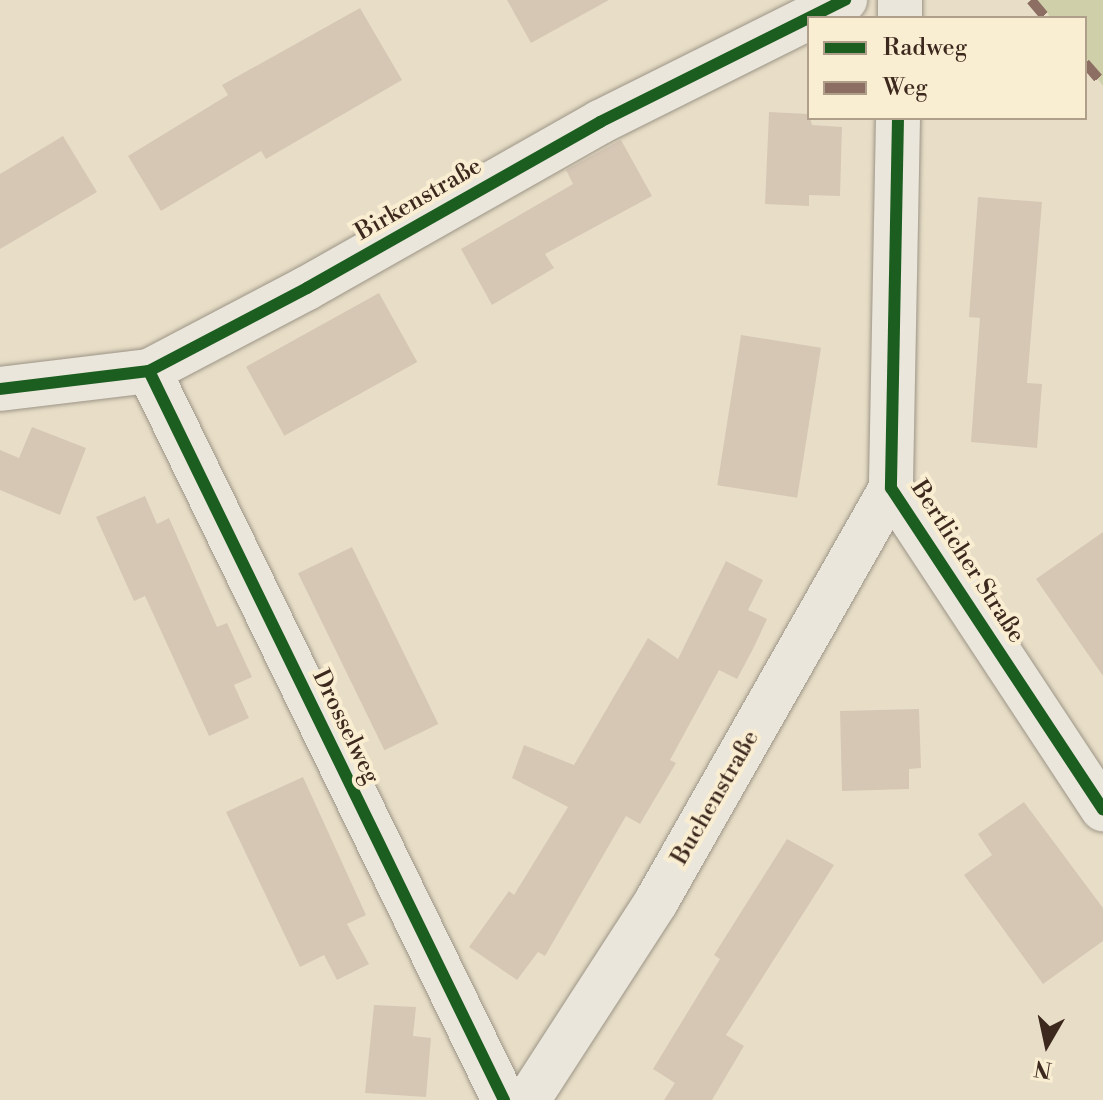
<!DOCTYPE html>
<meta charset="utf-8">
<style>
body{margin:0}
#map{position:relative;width:1103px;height:1100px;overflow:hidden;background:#e8dec7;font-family:"Libre Bodoni",serif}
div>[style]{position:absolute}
.green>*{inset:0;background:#cfd0a9}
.building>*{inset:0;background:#d6c7b5;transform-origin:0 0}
.roads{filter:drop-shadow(0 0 2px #9c9486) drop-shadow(0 0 2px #9c9486)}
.street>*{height:44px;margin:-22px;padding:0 22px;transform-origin:22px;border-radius:22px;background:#ebe6db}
.quiet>*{height:10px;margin-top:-5px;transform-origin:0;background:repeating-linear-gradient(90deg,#8d6e63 0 20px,transparent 0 30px)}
.cycleway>*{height:12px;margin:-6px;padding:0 6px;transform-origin:6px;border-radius:6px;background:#1b5e20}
span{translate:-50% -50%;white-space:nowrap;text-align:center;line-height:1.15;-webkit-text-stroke:8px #f9edd2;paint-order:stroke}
.street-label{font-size:24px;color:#3d281d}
.legend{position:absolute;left:807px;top:16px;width:280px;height:104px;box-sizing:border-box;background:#f9edd2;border:2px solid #ae9e8a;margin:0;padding:10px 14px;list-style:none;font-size:24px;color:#3d281d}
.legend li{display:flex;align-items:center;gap:16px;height:40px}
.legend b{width:40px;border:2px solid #ae9e8a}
.north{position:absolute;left:1007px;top:1004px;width:80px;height:80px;-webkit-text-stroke:6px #f9edd2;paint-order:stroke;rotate:189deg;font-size:22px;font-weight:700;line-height:32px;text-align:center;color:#3d281d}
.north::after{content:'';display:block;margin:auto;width:28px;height:36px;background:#3d281d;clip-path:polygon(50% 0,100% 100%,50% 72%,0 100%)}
</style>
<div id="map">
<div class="green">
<i style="clip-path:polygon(1037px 0,1103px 0,1103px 86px,1085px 62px,1085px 18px,1051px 18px)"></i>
</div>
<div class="building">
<i style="clip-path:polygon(507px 0,609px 0,531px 43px)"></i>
<i style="clip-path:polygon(360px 8px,402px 80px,266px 159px,261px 151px,161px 211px,128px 156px,228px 95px,222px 85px)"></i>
<i style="clip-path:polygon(769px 112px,809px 114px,812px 125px,842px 127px,840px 196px,809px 195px,809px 206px,765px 204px)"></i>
<i style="clip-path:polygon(63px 136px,97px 192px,0 249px,0 174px)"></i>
<i style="clip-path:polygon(621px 140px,652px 196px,545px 254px,554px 268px,492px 305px,461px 249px,573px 184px,566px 170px)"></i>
<i style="clip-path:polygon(978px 197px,1042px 202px,1027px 383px,1042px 384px,1037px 448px,971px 442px,980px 318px,969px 317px)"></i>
<i style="left:379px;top:293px;width:79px;height:152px;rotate:61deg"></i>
<i style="left:741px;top:335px;width:81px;height:152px;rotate:9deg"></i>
<i style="clip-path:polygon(32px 427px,86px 448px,60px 515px,0 490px,0 450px,19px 458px)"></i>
<i style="clip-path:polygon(145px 496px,157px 524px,169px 518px,217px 627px,227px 623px,252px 677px,234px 685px,249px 718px,209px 736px,145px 596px,134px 601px,96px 517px)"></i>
<i style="clip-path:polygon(1103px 532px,1103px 676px,1036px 579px)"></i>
<i style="left:352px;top:547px;width:197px;height:60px;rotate:64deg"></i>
<i style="clip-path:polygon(726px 561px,763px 580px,748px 610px,767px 619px,753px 649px,737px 679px,719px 670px,670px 760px,676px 763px,640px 824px,626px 816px,545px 956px,538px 952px,517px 980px,469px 947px,509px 891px,514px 895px,568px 807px,512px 778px,524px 745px,574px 765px,648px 638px,678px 659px)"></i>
<i style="clip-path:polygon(919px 709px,921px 768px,909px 769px,909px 789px,842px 791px,840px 711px)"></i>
<i style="clip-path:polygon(303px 777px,366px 915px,347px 924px,369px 964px,337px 980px,324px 955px,300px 967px,226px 812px)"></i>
<i style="clip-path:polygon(1024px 802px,1103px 908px,1103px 941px,1043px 984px,964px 875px,992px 855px,978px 834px)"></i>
<i style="clip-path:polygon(787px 839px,834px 865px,726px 1035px,744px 1046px,712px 1100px,664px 1100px,675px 1083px,653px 1069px,720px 959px,714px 955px)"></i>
<i style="clip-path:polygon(374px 1005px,416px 1007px,413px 1036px,431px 1038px,426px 1097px,365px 1093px)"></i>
</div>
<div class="roads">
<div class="street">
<i style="left:900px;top:18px;width:18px;rotate:-90deg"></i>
<i style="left:898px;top:118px;width:370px;rotate:91.1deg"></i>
<i style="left:891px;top:488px;width:385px;rotate:56.6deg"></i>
<i style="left:149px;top:371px;width:811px;rotate:64.04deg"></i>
<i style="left:0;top:389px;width:150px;rotate:-6.9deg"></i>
<i style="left:149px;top:371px;width:178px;rotate:-27.7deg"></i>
<i style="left:307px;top:288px;width:337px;rotate:-29.5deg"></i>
<i style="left:600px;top:122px;width:274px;rotate:-26.5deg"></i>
<i style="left:528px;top:1100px;width:236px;rotate:-57.1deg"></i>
<i style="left:656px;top:902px;width:476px;rotate:-60.4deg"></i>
</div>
</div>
<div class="quiet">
<i style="left:1031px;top:0;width:23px;rotate:50deg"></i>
<i style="left:1085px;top:63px;width:28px;rotate:49deg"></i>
</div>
<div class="cycleway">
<i style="left:898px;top:118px;width:370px;rotate:91.1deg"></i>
<i style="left:891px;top:488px;width:385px;rotate:56.6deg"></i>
<i style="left:149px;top:371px;width:811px;rotate:64.04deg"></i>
<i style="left:0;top:389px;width:150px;rotate:-6.9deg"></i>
<i style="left:149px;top:371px;width:178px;rotate:-27.7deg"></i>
<i style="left:307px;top:288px;width:337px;rotate:-29.5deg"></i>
<i style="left:600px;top:122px;width:274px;rotate:-26.5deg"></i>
</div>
<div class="street-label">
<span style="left:419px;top:200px;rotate:-30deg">Birkenstraße</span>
<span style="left:967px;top:562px;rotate:57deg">Bertlicher Straße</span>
<span style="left:345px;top:727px;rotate:64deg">Drosselweg</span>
<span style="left:716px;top:798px;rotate:-60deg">Buchenstraße</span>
</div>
<ul class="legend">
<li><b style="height:10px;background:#1b5e20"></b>Radweg</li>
<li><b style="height:10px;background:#8d6e63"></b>Weg</li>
</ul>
<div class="north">N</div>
</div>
